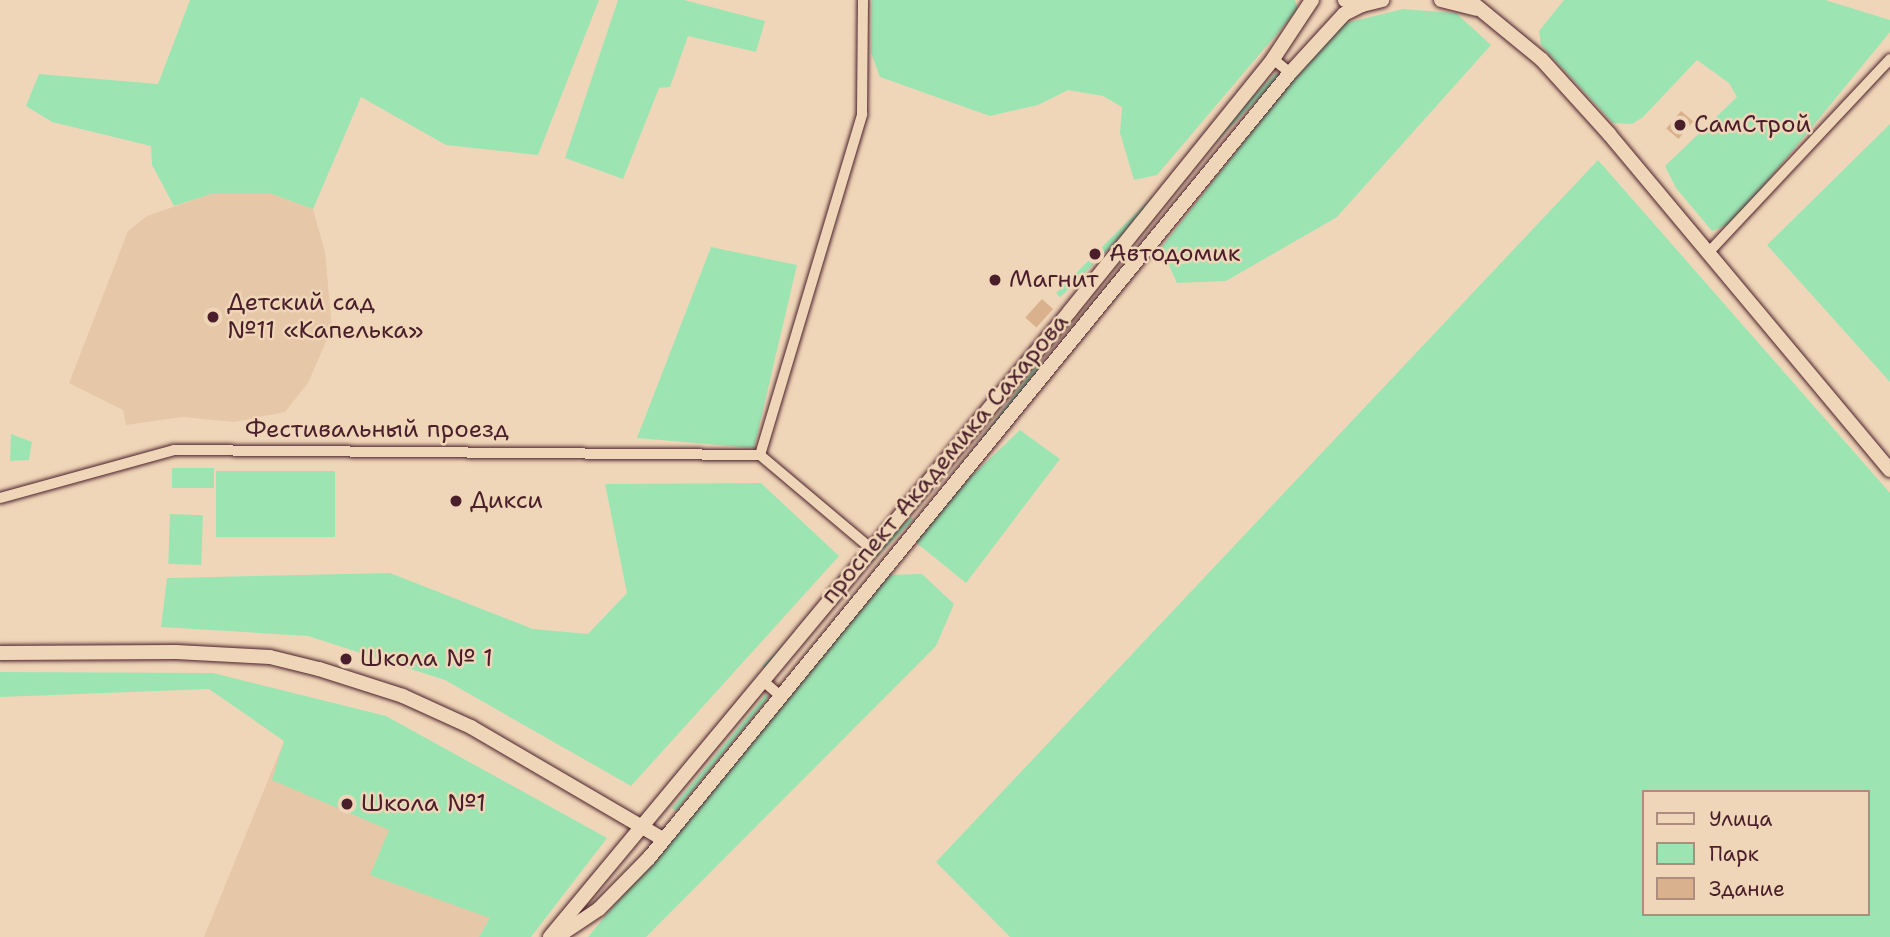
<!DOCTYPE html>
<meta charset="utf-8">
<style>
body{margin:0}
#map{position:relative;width:1890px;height:937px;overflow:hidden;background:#f0d6b8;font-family:"Shantell Sans",sans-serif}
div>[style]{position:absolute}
.built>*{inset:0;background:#e6c8a8}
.green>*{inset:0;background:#9ce5b3;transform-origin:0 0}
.building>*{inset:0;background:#d9b18c;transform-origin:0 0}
.roads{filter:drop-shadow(0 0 2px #4a1f2b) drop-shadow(0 0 2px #4a1f2b)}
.street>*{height:10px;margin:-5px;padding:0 5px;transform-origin:5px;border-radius:5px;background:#f0d6b8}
.secondary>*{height:14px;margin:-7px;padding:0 7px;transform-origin:7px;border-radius:7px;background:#f0d6b8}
.dots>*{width:19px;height:19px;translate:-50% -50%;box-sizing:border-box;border:4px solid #f0d6b8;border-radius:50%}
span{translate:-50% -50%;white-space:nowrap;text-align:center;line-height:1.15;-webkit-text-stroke:5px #f0d6b8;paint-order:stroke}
.poi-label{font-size:24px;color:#4a1f2b}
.left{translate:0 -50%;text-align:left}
.street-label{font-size:24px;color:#4a1f2b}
.legend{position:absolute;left:1642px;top:790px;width:228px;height:126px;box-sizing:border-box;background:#f0d6b8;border:2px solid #ae8d80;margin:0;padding:9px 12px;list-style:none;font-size:21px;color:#4a1f2b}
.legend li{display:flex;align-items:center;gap:14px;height:35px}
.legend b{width:35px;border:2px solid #ae8d80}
</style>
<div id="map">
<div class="built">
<i style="clip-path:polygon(211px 194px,272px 194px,313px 209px,325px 252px,332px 328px,308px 383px,285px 412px,234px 422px,182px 417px,126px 425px,123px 410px,69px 383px,128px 231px,147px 216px)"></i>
<i style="clip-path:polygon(284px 741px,531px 937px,204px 937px)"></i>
</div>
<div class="green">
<i style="clip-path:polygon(190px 0,599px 0,538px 155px,446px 145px,361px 97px,313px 209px,272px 194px,211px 194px,174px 206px,152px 165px,151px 146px,52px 122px,26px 106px,39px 74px,158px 84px)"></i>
<i style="clip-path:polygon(618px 0,684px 0,765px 21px,756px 52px,688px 36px,670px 87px,659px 88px,623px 179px,565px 158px)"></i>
<i style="clip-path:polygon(872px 0,1295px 0,1298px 9px,1157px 175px,1134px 180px,1120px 133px,1122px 107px,1103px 96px,1068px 90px,1038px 105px,990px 116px,880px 77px,871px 53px)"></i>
<i style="clip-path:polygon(1564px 0,1825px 0,1890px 20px,1890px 32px,1734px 222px,1712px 231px,1676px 188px,1665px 166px,1737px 97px,1729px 83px,1697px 60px,1643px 117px,1632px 124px,1613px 123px,1541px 45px,1539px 31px)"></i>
<i style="clip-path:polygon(1403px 9px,1456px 13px,1491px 45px,1337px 217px,1226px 281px,1177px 283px,1161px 248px,1302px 67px,1342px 24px)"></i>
<i style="left:1276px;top:73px;width:6px;height:311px;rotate:45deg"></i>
<i style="clip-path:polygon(1890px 124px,1890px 382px,1767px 245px)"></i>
<i style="clip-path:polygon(evenodd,1598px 160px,1890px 493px,1890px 937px,1010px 937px,936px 862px,1598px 160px,1643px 792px,1867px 792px,1867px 914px,1643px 914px,1643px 792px)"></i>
<i style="clip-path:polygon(711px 247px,797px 265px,754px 448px,637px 438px)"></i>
<i style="left:1039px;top:362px;width:5px;height:183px;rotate:37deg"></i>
<i style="clip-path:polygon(1020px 430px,1060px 459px,966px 583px,908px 536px)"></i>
<i style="clip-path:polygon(11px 434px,32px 442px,29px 460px,10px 461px)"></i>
<i style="left:172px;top:468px;width:42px;height:20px"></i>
<i style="left:216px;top:471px;width:119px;height:66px"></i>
<i style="clip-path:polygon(761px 483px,839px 556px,631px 786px,445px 680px,308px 636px,161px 627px,167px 578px,390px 573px,533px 629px,588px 634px,627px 593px,605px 484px)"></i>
<i style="left:170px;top:514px;width:33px;height:50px;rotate:2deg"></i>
<i style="left:911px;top:517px;width:4px;height:210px;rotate:45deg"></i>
<i style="clip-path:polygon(922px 574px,954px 604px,936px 646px,646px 937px,588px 937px,887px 575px)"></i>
<i style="clip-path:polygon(0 672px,213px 673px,386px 716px,607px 838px,531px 937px,479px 937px,490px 918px,370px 875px,389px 830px,272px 780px,284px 741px,209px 689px,0 697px)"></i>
<i style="clip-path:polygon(766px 694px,769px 697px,676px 811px,672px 808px)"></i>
</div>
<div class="building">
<i style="left:1681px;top:111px;width:16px;height:23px;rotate:40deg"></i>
<i style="left:1042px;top:299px;width:15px;height:25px;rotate:42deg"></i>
</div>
<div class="roads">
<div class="street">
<i style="left:1273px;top:59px;width:22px;rotate:39deg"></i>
<i style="left:1708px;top:253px;width:266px;rotate:-46.8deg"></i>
<i style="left:760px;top:455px;width:356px;rotate:-73.3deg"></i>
<i style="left:862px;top:114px;width:114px;rotate:-89.5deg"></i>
<i style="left:0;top:498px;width:180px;rotate:-15.4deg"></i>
<i style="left:174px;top:450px;width:586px;rotate:0.49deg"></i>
<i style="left:760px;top:455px;width:148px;rotate:40.1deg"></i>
<i style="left:762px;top:680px;width:23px;rotate:41deg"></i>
</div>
<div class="secondary">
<i style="left:1345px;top:0;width:18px;rotate:16deg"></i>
<i style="left:1362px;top:5px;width:21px;rotate:-14deg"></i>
<i style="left:1441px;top:0;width:36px;rotate:14deg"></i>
<i style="left:1469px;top:0;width:94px;rotate:39.4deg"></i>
<i style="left:1542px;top:60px;width:100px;rotate:47.8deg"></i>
<i style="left:1609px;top:134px;width:438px;rotate:50.1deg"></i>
<i style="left:0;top:653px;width:176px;rotate:-0.3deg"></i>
<i style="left:176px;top:652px;width:94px;rotate:3deg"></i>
<i style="left:270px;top:657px;width:50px;rotate:13.8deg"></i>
<i style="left:319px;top:669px;width:88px;rotate:17.8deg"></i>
<i style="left:403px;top:696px;width:75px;rotate:24.5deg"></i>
<i style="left:471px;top:727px;width:222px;rotate:30.3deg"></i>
<i style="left:550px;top:937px;width:814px;rotate:-50.28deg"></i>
<i style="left:1070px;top:311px;width:324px;rotate:-51.1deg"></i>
<i style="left:1273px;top:59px;width:71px;rotate:-56.5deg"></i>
<i style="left:557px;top:937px;width:50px;rotate:-33.7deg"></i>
<i style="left:599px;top:909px;width:71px;rotate:-45.6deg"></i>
<i style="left:649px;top:858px;width:1013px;rotate:-50.77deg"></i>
<i style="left:1290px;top:73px;width:80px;rotate:-47.5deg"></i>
<i style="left:1344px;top:14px;width:20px;rotate:-27deg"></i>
</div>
</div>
<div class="dots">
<i style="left:1680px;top:125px;background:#4a1f2b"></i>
<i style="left:1095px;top:254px;background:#4a1f2b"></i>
<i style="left:995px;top:280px;background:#4a1f2b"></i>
<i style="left:213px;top:317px;background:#4a1f2b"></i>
<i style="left:456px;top:501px;background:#4a1f2b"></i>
<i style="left:346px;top:659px;background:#4a1f2b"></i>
<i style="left:347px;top:804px;background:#4a1f2b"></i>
</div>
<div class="poi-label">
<span class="left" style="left:1694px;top:125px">СамСтрой</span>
<span class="left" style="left:1109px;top:254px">Автодомик</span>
<span class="left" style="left:1009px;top:280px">Магнит</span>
<span class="left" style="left:227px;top:317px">Детский сад<br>№11 «Капелька»</span>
<span class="left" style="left:470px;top:501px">Дикси</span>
<span class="left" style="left:360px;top:659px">Школа № 1</span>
<span class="left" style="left:361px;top:804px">Школа №1</span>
</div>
<div class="street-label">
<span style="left:377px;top:430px">Фестивальный проезд</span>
<span style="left:945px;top:459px;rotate:-50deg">проспект Академика Сахарова</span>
</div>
<ul class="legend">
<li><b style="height:9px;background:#f0d6b8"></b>Улица</li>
<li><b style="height:19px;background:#9ce5b3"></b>Парк</li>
<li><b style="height:19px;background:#d9b18c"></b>Здание</li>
</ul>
</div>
